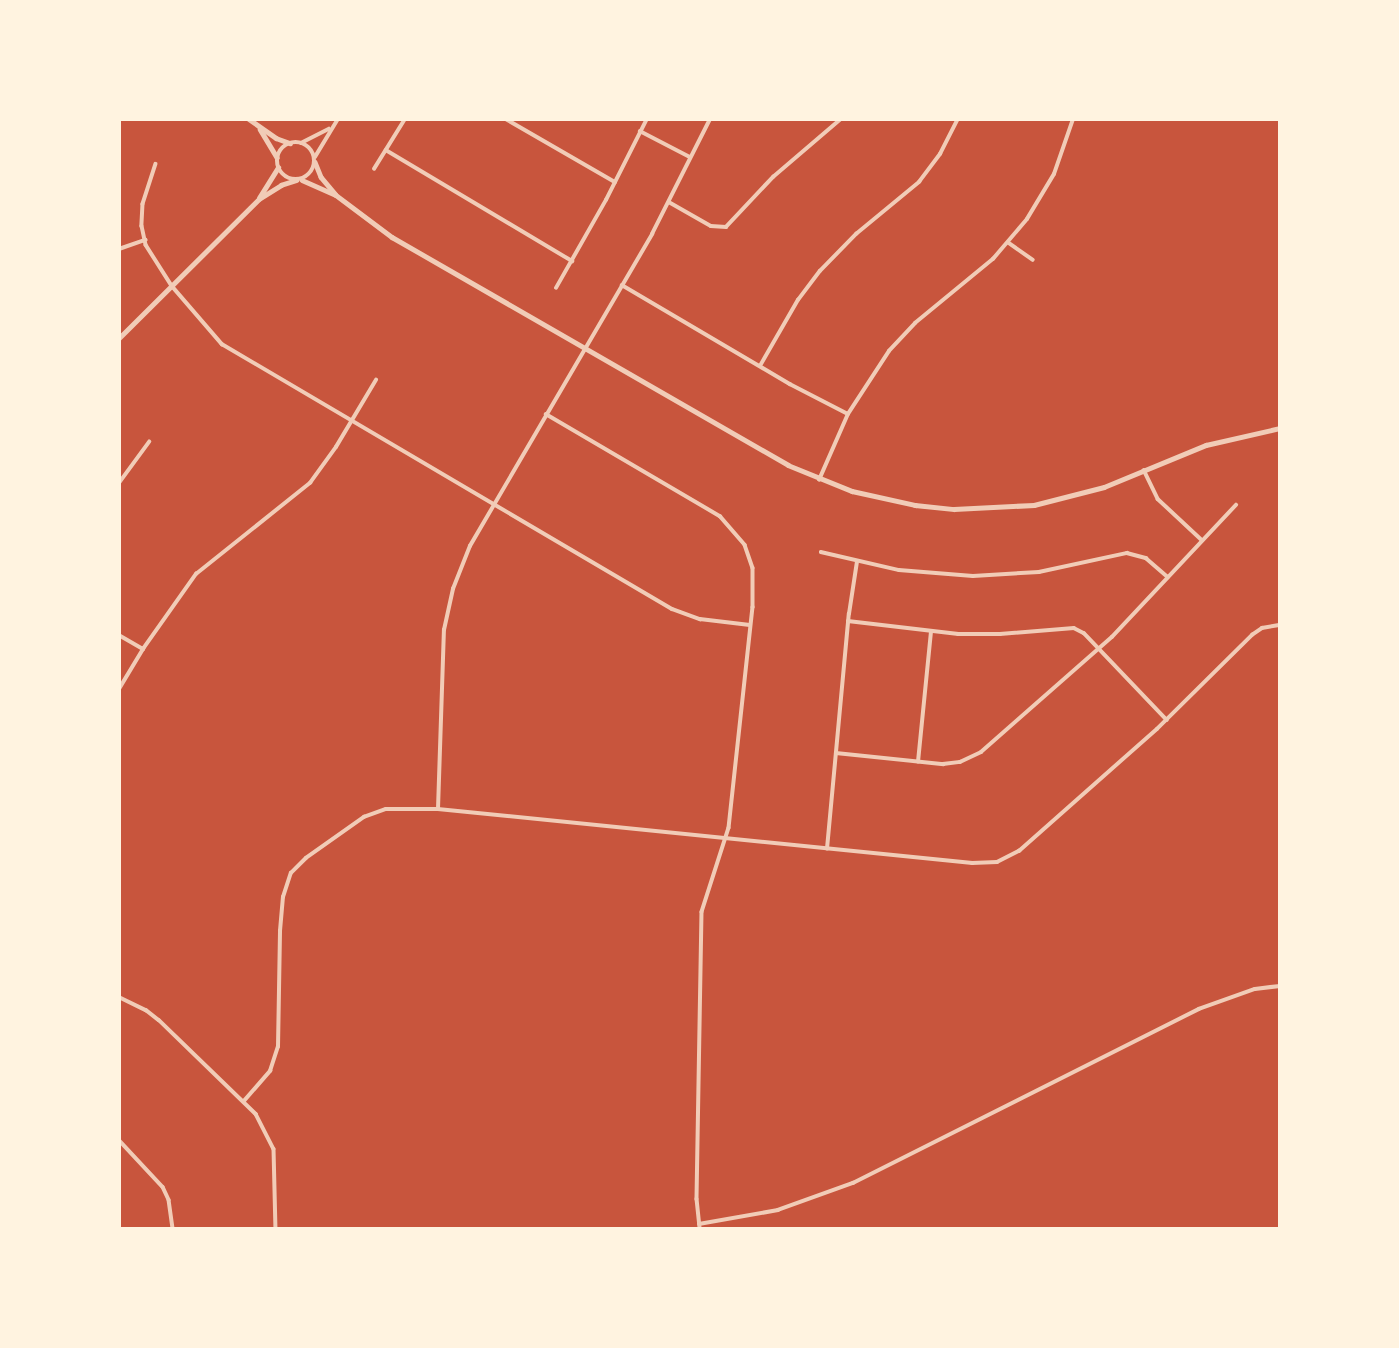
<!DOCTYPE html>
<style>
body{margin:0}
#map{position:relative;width:1399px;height:1348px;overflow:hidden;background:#c8553d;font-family:"Times New Roman",serif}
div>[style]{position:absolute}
.minor>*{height:3.5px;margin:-1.75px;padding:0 1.75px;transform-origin:1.75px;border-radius:1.75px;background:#f1ccb7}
.tertiary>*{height:4.5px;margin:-2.25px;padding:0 2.25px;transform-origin:2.25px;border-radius:2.25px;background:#f1ccb7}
.tertiary>.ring{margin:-2.25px;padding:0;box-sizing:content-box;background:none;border:4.5px solid #f1ccb7;border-radius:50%}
span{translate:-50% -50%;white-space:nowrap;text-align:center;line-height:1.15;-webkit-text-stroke:6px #fff3e0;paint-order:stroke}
.frame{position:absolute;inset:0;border:121px solid #fff3e0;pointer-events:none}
</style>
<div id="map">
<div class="minor">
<i style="left:506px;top:119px;width:126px;rotate:30deg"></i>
<i style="left:640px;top:131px;width:56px;rotate:27.5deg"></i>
<i style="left:301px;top:143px;width:31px;rotate:-27deg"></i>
<i style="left:386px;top:150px;width:217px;rotate:30.8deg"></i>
<i style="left:315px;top:157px;width:44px;rotate:-58.8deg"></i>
<i style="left:156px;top:164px;width:42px;rotate:108deg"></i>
<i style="left:143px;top:204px;width:22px;rotate:93deg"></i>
<i style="left:142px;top:226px;width:19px;rotate:78deg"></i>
<i style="left:146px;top:245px;width:49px;rotate:57.6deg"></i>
<i style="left:172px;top:286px;width:77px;rotate:49.2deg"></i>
<i style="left:222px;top:344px;width:522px;rotate:30.49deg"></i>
<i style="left:672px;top:609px;width:30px;rotate:20deg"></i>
<i style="left:700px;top:619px;width:50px;rotate:6.8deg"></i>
<i style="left:374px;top:169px;width:59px;rotate:-58.2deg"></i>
<i style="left:669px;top:202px;width:48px;rotate:29.7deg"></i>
<i style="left:711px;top:226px;width:15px;rotate:4deg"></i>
<i style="left:726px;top:227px;width:69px;rotate:-46.8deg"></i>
<i style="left:773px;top:177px;width:89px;rotate:-40.5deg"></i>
<i style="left:1009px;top:243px;width:29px;rotate:35deg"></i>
<i style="left:119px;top:249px;width:28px;rotate:-19deg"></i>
<i style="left:622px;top:285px;width:195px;rotate:30.5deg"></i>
<i style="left:790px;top:384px;width:65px;rotate:27.3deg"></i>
<i style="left:556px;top:288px;width:101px;rotate:-60.4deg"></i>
<i style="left:606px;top:200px;width:91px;rotate:-63.2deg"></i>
<i style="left:760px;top:366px;width:76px;rotate:-60.1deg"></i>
<i style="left:798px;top:300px;width:36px;rotate:-53deg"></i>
<i style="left:820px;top:271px;width:52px;rotate:-45.8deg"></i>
<i style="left:856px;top:234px;width:82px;rotate:-39.5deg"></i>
<i style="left:919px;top:182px;width:35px;rotate:-53deg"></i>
<i style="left:940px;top:154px;width:39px;rotate:-63deg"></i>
<i style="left:546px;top:414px;width:202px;rotate:30.4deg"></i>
<i style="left:720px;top:516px;width:38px;rotate:49deg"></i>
<i style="left:745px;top:545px;width:24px;rotate:71deg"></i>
<i style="left:753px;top:568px;width:39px;rotate:90deg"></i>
<i style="left:753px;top:607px;width:222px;rotate:96.2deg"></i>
<i style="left:729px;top:828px;width:88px;rotate:107.8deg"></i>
<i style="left:702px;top:912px;width:287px;rotate:91deg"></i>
<i style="left:697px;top:1199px;width:30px;rotate:84deg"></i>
<i style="left:1144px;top:470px;width:32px;rotate:64deg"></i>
<i style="left:1158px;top:499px;width:60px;rotate:43deg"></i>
<i style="left:819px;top:480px;width:72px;rotate:-66.3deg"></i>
<i style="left:848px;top:414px;width:75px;rotate:-56.9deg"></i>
<i style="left:889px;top:351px;width:38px;rotate:-47deg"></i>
<i style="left:915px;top:323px;width:101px;rotate:-39.4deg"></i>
<i style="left:993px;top:259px;width:52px;rotate:-49.6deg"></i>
<i style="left:1027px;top:219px;width:52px;rotate:-59deg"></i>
<i style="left:1054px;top:174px;width:58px;rotate:-70.9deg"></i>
<i style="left:119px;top:483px;width:51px;rotate:-53.8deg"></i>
<i style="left:821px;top:552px;width:80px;rotate:13deg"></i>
<i style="left:899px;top:570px;width:74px;rotate:4.6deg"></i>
<i style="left:973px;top:576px;width:66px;rotate:-3.5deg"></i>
<i style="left:1039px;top:572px;width:90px;rotate:-12.2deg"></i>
<i style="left:1127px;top:553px;width:20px;rotate:15deg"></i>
<i style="left:1146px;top:558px;width:29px;rotate:41deg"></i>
<i style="left:848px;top:621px;width:111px;rotate:6.7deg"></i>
<i style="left:958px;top:634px;width:42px"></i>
<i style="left:1000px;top:634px;width:74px;rotate:-4.6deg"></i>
<i style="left:1074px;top:628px;width:11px;rotate:27deg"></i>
<i style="left:1084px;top:633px;width:120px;rotate:46.3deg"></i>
<i style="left:119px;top:635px;width:28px;rotate:30deg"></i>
<i style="left:119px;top:689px;width:47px;rotate:-59deg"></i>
<i style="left:143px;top:649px;width:92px;rotate:-54.8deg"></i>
<i style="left:196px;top:574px;width:146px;rotate:-38.6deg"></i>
<i style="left:310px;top:483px;width:44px;rotate:-54.2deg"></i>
<i style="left:336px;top:447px;width:78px;rotate:-59.2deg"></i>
<i style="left:836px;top:753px;width:108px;rotate:5.9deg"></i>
<i style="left:943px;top:764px;width:17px;rotate:-7deg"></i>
<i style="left:960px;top:762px;width:23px;rotate:-25deg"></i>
<i style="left:981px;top:752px;width:174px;rotate:-41.3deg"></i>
<i style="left:1112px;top:637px;width:181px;rotate:-46.8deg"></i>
<i style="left:918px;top:762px;width:131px;rotate:-84.3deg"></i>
<i style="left:438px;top:809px;width:179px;rotate:-88.1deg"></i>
<i style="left:444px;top:630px;width:42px;rotate:-77.6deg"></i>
<i style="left:453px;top:589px;width:46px;rotate:-68.4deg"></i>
<i style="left:470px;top:546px;width:361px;rotate:-59.7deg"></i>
<i style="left:652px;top:234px;width:129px;rotate:-63.2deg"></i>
<i style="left:827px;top:849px;width:236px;rotate:-84.7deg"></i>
<i style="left:849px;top:614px;width:53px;rotate:-81.3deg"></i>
<i style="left:119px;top:997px;width:30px;rotate:26deg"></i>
<i style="left:146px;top:1010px;width:16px;rotate:38deg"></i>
<i style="left:159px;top:1020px;width:135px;rotate:44.1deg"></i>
<i style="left:256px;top:1114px;width:39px;rotate:63deg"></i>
<i style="left:274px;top:1149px;width:80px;rotate:88.6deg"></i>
<i style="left:244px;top:1101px;width:40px;rotate:-49deg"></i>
<i style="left:270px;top:1071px;width:25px;rotate:-72deg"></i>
<i style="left:278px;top:1047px;width:116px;rotate:-89deg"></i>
<i style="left:280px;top:931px;width:34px;rotate:-85deg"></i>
<i style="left:283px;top:897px;width:25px;rotate:-72deg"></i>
<i style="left:291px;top:873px;width:21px;rotate:-45deg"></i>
<i style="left:306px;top:858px;width:71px;rotate:-35.3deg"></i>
<i style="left:364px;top:817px;width:23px;rotate:-20deg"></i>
<i style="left:386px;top:809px;width:52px"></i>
<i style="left:438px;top:809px;width:537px;rotate:5.77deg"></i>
<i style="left:972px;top:863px;width:25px;rotate:-2deg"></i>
<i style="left:997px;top:862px;width:25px;rotate:-27deg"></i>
<i style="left:1019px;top:851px;width:184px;rotate:-41.5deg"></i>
<i style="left:1157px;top:729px;width:134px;rotate:-44.7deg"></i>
<i style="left:1252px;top:635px;width:12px;rotate:-35deg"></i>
<i style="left:1262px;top:628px;width:17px;rotate:-10deg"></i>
<i style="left:119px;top:1140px;width:64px;rotate:46.9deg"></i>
<i style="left:163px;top:1187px;width:14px;rotate:65deg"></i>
<i style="left:169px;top:1200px;width:29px;rotate:82deg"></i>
<i style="left:699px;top:1224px;width:80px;rotate:-10deg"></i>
<i style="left:778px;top:1210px;width:80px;rotate:-19.8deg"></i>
<i style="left:853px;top:1183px;width:387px;rotate:-26.7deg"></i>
<i style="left:1199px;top:1009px;width:59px;rotate:-19.7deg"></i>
<i style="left:1255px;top:989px;width:25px;rotate:-7deg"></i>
</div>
<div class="tertiary">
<i style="left:249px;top:119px;width:33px;rotate:35deg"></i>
<i style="left:276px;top:138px;width:15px;rotate:20deg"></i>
<i style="left:260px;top:129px;width:33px;rotate:59deg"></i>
<i class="ring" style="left:277px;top:142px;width:33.5px;height:33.5px"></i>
<i style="left:315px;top:162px;width:16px;rotate:68deg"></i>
<i style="left:321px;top:177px;width:23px;rotate:50deg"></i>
<i style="left:336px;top:195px;width:70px;rotate:36.9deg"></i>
<i style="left:392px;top:237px;width:457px;rotate:29.9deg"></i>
<i style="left:788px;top:465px;width:69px;rotate:22.1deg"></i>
<i style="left:852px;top:491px;width:65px;rotate:12.5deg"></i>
<i style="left:915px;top:505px;width:39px;rotate:6deg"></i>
<i style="left:954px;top:509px;width:80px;rotate:-2.9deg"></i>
<i style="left:1034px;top:505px;width:72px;rotate:-14.4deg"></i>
<i style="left:1104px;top:487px;width:110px;rotate:-22.4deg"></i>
<i style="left:1206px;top:445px;width:76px;rotate:-12.9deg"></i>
<i style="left:302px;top:180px;width:36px;rotate:24deg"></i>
<i style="left:259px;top:198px;width:36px;rotate:-58deg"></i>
<i style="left:119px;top:338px;width:197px;rotate:-44.8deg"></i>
<i style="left:259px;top:199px;width:26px;rotate:-32deg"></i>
<i style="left:281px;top:185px;width:16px;rotate:-18deg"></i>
</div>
<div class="frame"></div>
</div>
